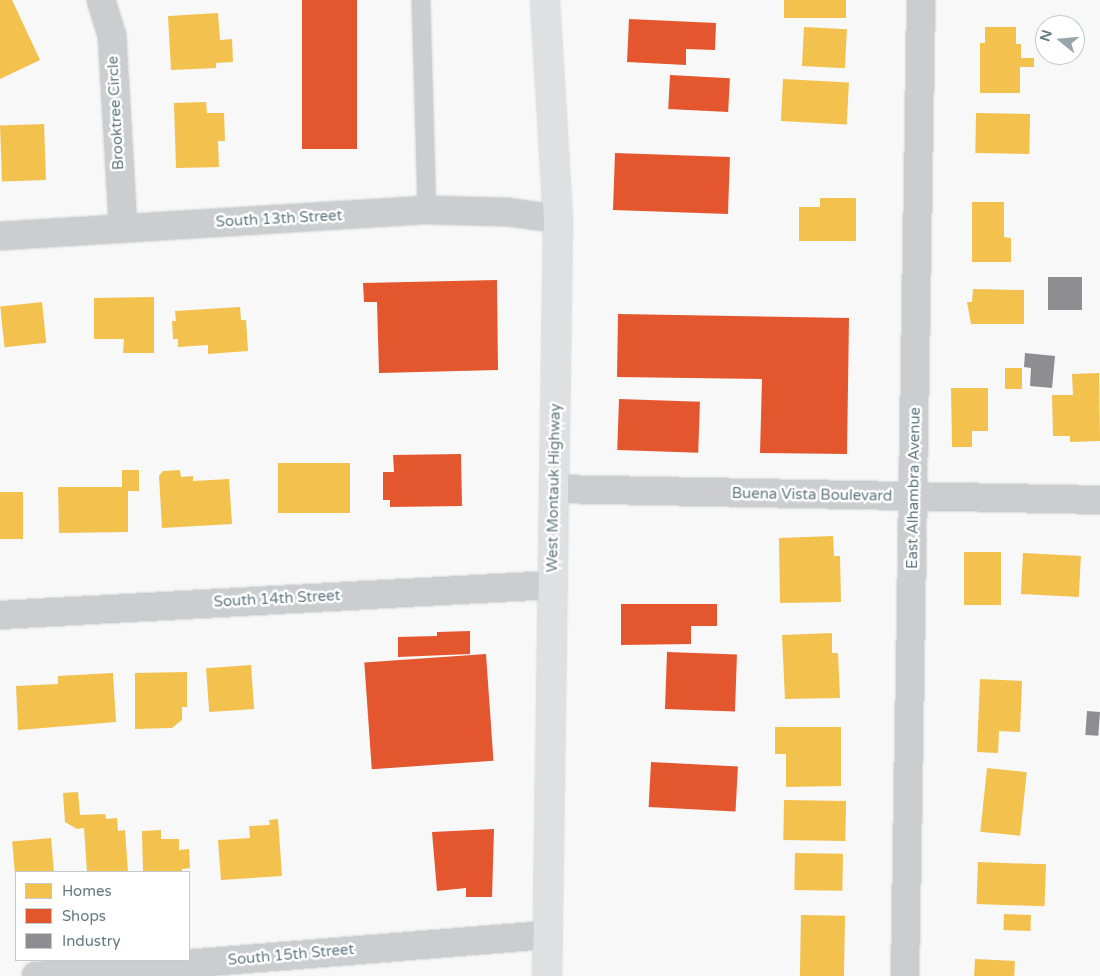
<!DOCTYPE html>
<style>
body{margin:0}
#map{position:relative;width:1100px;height:976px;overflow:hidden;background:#f8f8f8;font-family:"Varela Round",sans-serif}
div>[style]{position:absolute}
.homes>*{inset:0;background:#f2c14e;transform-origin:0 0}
.shops>*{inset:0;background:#e4572e;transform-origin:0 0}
.industry>*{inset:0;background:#8d8d92;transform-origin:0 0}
.roads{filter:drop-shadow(0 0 1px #d4d5d6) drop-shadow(0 0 1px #d4d5d6)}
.service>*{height:18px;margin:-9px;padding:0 9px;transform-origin:9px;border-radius:9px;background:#cbcdce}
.minor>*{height:28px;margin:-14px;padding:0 14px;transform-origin:14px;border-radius:14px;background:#cbcdce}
.primary>*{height:28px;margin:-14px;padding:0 14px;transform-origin:14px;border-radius:14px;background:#dfe0e1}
span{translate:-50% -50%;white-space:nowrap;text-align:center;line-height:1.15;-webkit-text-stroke:5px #fff;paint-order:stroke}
.street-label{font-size:15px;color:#647a82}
.legend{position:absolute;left:15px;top:871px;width:175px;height:90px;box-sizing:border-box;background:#fff;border:1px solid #c1cacd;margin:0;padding:6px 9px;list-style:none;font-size:15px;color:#647a82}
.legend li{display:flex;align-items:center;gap:10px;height:25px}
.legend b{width:25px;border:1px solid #c1cacd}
.north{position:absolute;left:1035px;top:15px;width:50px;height:50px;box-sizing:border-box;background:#fff;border:1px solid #c1cacd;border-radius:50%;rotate:287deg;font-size:14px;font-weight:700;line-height:20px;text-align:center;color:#647a82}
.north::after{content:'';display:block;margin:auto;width:18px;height:22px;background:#98a6ab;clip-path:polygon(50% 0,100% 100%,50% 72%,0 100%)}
</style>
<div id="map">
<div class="homes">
<i style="clip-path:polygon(0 0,12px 0,40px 60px,0 79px)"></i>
<i style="left:784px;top:0;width:62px;height:18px"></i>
<i style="clip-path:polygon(218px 13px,220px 40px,232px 39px,233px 62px,216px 63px,216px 68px,171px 70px,168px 16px)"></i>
<i style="left:804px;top:27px;width:43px;height:39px;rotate:3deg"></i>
<i style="clip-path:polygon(985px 27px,1016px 27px,1016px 44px,1021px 44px,1021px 58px,1034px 58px,1034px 67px,1020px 67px,1020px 93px,980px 93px,980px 43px,985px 43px)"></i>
<i style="left:783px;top:79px;width:66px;height:42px;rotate:3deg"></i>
<i style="clip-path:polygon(206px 102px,207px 113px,224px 113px,225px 141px,218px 141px,219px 167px,176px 168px,174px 103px)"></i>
<i style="left:976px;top:113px;width:54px;height:40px;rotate:1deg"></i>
<i style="left:44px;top:124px;width:56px;height:44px;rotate:88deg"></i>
<i style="clip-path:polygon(820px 198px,856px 198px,856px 241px,799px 241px,799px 207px,820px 207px)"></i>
<i style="clip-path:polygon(972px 202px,1004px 202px,1004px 237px,1011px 238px,1011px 262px,972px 262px)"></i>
<i style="clip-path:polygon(973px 289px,1024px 290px,1024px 324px,971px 324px,967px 302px,972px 302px)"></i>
<i style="clip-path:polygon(154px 297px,154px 353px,123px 353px,124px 339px,94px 339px,94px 298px)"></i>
<i style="left:42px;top:302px;width:41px;height:42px;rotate:84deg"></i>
<i style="clip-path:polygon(240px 307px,241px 320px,246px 320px,248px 351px,208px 354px,208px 345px,178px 347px,178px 339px,173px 339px,172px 321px,176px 321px,175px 311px)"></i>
<i style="left:1005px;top:368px;width:17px;height:21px"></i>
<i style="clip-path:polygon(1099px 373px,1100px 441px,1070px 442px,1070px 436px,1053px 436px,1052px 395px,1073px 395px,1072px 374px)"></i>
<i style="clip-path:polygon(951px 388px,988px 388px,988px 431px,972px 431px,972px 447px,952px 447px)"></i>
<i style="left:278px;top:463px;width:72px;height:50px"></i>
<i style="clip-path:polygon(122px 470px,139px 470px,139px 491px,128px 491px,128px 532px,59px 533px,58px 487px,122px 487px)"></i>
<i style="clip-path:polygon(180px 470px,181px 477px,193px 476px,193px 481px,229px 479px,232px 524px,162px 528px,159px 476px,163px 471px)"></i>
<i style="left:0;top:492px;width:23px;height:47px"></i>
<i style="clip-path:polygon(833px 536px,834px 556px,840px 556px,841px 602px,780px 603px,779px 538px)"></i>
<i style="left:964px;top:552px;width:37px;height:53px"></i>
<i style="left:1023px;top:553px;width:58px;height:41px;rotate:3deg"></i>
<i style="clip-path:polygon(832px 633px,832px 653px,838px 653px,840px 698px,785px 699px,782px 635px)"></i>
<i style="left:251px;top:665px;width:44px;height:45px;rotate:86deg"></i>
<i style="clip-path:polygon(187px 672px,187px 707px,182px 707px,182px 720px,172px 728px,135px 729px,135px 673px)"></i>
<i style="clip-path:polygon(113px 673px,116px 722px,18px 730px,16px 686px,58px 684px,58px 676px)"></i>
<i style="clip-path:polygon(980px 679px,1022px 681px,1020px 732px,999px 731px,998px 753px,977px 752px)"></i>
<i style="clip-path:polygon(775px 727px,841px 727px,841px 786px,786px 787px,786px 754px,775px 754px)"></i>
<i style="left:987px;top:768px;width:40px;height:64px;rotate:6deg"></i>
<i style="clip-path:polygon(78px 792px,80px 815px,105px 814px,106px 819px,117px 818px,118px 831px,125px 830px,128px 872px,87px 872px,84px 828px,77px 829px,65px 822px,63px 793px)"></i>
<i style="left:784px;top:800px;width:62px;height:40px;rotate:1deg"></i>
<i style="clip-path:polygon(278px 819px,282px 876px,221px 880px,218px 840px,250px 838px,249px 826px,270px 825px,269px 820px)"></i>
<i style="clip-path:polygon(161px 830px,161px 839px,179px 839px,179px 850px,189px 849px,190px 868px,182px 869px,182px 872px,143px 872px,142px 831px)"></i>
<i style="left:51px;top:838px;width:34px;height:39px;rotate:85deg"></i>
<i style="left:795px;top:853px;width:48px;height:37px;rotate:1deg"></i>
<i style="left:978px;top:862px;width:68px;height:42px;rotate:2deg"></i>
<i style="left:1004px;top:914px;width:27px;height:16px;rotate:2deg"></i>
<i style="left:801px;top:915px;width:44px;height:61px;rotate:1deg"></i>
<i style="left:975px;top:959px;width:40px;height:17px;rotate:3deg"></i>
</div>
<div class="shops">
<i style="left:302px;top:0;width:55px;height:149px"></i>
<i style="clip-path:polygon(629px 19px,716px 23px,715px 50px,686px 49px,686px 65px,627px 62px)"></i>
<i style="left:670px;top:75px;width:60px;height:34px;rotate:3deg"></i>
<i style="left:615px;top:153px;width:115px;height:57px;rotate:2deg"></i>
<i style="clip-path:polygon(497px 280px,498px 370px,379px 373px,377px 302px,364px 302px,363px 283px)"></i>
<i style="clip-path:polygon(618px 314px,849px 318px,847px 454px,760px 453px,762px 379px,617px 377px)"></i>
<i style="left:619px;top:399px;width:81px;height:51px;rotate:2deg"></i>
<i style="clip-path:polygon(461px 454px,462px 506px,390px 507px,390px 500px,383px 500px,383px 472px,394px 472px,393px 455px)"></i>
<i style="clip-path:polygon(621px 604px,717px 604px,717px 626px,691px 626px,691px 644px,621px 645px)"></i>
<i style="clip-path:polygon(470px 631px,470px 654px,398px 657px,398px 637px,437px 636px,437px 632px)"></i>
<i style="left:667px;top:652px;width:70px;height:57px;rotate:2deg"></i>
<i style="left:486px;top:654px;width:107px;height:122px;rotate:86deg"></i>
<i style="left:651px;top:762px;width:87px;height:45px;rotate:3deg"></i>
<i style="clip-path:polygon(494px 829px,492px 897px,466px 897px,466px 888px,437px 891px,432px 832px)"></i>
</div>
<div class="industry">
<i style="left:1048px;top:277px;width:34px;height:33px"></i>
<i style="clip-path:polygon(1025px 353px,1055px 356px,1052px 388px,1030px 386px,1031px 368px,1024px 367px)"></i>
<i style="left:1087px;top:711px;width:13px;height:24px;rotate:4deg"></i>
</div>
<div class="roads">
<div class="service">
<i style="left:421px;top:0;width:210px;rotate:88.4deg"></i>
</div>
<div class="minor">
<i style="left:101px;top:0;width:37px;rotate:73deg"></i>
<i style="left:112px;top:35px;width:193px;rotate:86.7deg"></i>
<i style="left:0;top:236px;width:428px;rotate:-3.5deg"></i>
<i style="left:427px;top:210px;width:80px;rotate:1.4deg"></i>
<i style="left:507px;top:212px;width:51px;rotate:7.8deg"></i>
<i style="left:554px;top:489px;width:546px;rotate:1.15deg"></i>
<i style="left:0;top:615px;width:554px;rotate:-3.11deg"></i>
<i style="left:36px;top:976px;width:513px;rotate:-4.59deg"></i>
<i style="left:905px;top:976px;width:976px;rotate:-89.06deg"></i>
</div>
<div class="primary">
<i style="left:545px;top:0;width:219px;rotate:86.6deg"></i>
<i style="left:558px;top:219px;width:757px;rotate:90.83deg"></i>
</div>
</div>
<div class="street-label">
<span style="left:116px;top:113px;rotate:-93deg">Brooktree Circle</span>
<span style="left:279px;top:219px;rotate:-3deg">South 13th Street</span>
<span style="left:554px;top:488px;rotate:-89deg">West Montauk Highway</span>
<span style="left:914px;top:488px;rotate:-89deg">East Alhambra Avenue</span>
<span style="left:812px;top:495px;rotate:1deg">Buena Vista Boulevard</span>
<span style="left:277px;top:599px;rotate:-3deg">South 14th Street</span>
<span style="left:291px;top:955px;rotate:-5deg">South 15th Street</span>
</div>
<ul class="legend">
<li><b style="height:14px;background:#f2c14e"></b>Homes</li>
<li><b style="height:14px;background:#e4572e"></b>Shops</li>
<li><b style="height:14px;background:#8d8d92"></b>Industry</li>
</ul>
<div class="north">N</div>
</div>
